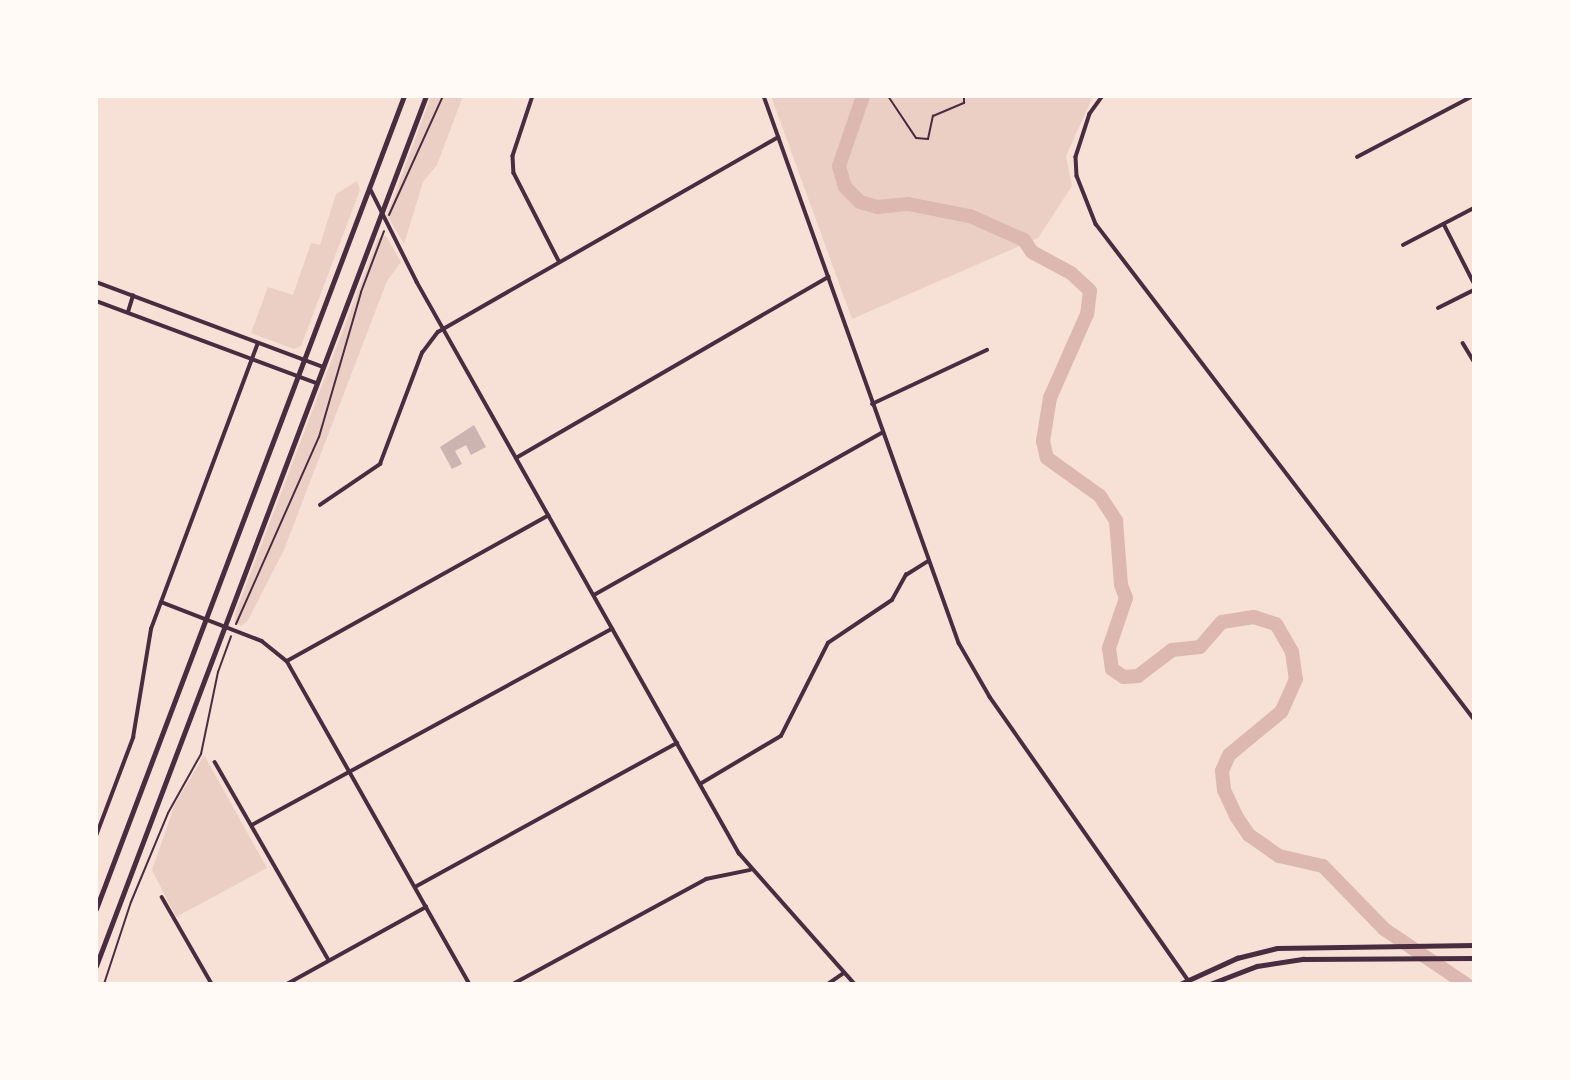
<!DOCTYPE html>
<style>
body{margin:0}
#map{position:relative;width:1570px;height:1080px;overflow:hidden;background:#f7e1d7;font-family:Overpass,sans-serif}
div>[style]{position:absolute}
.green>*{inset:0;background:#ebcfc5}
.river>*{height:14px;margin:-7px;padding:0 7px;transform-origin:7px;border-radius:7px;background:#dcb8b0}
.building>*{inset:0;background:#ccb4b1}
.path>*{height:2px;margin:-1px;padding:0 1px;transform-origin:1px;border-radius:1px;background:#4a2c40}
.minor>*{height:3.5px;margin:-1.75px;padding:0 1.75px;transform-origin:1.75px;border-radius:1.75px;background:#4a2c40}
.secondary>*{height:4.5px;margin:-2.25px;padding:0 2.25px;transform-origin:2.25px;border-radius:2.25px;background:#4a2c40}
span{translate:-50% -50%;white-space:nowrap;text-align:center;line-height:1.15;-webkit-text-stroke:5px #fffaf5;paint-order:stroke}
.frame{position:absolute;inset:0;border:98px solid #fffaf5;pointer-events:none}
</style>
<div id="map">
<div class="green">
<i style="clip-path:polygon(431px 96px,463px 96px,437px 165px,423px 182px,404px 244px,387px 215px)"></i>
<i style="clip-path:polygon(771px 96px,1093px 96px,1066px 156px,1072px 186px,1038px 238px,852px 319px)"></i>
<i style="clip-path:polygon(357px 181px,360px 190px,301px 346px,294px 349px,251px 333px,268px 287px,293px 295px,311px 243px,320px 245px,336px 194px)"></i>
<i style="clip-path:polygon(386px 236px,401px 262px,387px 281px,284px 550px,247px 622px,241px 626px,235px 623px,235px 614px,378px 238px)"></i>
<i style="clip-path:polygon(204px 755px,267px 868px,176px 917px,152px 870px,175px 804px)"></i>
</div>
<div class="river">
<i style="left:863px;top:96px;width:74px;rotate:108.9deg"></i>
<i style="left:839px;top:166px;width:22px;rotate:74deg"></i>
<i style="left:845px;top:187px;width:21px;rotate:45deg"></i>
<i style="left:860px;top:202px;width:19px;rotate:16deg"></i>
<i style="left:878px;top:207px;width:30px;rotate:-6deg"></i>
<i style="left:908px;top:204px;width:63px;rotate:11deg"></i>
<i style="left:970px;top:216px;width:59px;rotate:24deg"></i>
<i style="left:1024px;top:240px;width:14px;rotate:56deg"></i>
<i style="left:1032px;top:252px;width:44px;rotate:28.3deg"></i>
<i style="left:1071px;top:273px;width:26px;rotate:43deg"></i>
<i style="left:1090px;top:291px;width:23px;rotate:97deg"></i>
<i style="left:1087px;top:314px;width:92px;rotate:113.8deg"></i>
<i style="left:1050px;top:398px;width:44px;rotate:99.2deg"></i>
<i style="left:1043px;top:441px;width:17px;rotate:77deg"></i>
<i style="left:1047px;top:458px;width:65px;rotate:35.6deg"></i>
<i style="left:1100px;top:496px;width:30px;rotate:57deg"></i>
<i style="left:1116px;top:521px;width:64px;rotate:85.5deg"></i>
<i style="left:1121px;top:585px;width:14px;rotate:69deg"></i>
<i style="left:1126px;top:598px;width:53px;rotate:108.8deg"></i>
<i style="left:1109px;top:648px;width:21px;rotate:82deg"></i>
<i style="left:1112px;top:669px;width:14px;rotate:34deg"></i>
<i style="left:1124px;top:677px;width:14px;rotate:-4deg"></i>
<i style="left:1138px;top:676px;width:43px;rotate:-37.4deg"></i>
<i style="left:1172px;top:650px;width:28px;rotate:-6deg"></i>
<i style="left:1200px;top:647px;width:33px;rotate:-49deg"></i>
<i style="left:1222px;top:622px;width:32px;rotate:-9deg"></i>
<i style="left:1254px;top:617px;width:23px;rotate:18deg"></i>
<i style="left:1276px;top:624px;width:32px;rotate:60deg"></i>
<i style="left:1292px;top:652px;width:27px;rotate:82deg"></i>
<i style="left:1296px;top:679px;width:36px;rotate:114deg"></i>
<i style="left:1281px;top:712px;width:67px;rotate:140.4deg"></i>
<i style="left:1229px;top:755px;width:17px;rotate:114deg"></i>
<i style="left:1222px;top:771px;width:19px;rotate:84deg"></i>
<i style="left:1224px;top:790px;width:29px;rotate:65deg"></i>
<i style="left:1236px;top:816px;width:23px;rotate:56deg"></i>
<i style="left:1249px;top:835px;width:37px;rotate:35deg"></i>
<i style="left:1279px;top:856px;width:45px;rotate:12.8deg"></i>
<i style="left:1323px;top:866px;width:88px;rotate:45.9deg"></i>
<i style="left:1384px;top:929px;width:99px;rotate:33.9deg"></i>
</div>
<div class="building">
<i style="clip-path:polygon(474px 425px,486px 447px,471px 455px,466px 445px,455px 451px,462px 464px,452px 469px,440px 447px)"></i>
</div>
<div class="path">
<i style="left:888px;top:96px;width:50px;rotate:56.3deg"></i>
<i style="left:916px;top:138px;width:12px;rotate:5deg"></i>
<i style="left:928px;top:139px;width:24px;rotate:-78deg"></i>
<i style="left:933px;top:116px;width:34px;rotate:-23deg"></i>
<i style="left:964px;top:103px;width:7px;rotate:-90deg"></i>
<i style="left:389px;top:215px;width:131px;rotate:-65.6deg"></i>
<i style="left:236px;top:624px;width:205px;rotate:-66.1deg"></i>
<i style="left:319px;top:437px;width:151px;rotate:-73.8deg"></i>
<i style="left:361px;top:292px;width:65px;rotate:-69.3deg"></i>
<i style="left:104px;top:984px;width:86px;rotate:-71.8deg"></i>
<i style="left:131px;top:902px;width:96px;rotate:-67.4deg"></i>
<i style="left:168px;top:813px;width:68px;rotate:-60.8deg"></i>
<i style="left:201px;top:754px;width:84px;rotate:-78.3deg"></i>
<i style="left:218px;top:672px;width:38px;rotate:-70deg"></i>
</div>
<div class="minor">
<i style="left:533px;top:96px;width:63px;rotate:108.4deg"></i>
<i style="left:513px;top:156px;width:17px;rotate:87deg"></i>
<i style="left:514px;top:173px;width:99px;rotate:62.9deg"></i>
<i style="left:764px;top:96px;width:581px;rotate:70.38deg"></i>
<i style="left:959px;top:643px;width:62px;rotate:60.1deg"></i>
<i style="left:990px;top:697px;width:350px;rotate:55deg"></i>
<i style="left:1103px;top:96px;width:22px;rotate:126deg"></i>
<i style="left:1090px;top:114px;width:45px;rotate:108deg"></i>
<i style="left:1076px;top:157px;width:19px;rotate:87deg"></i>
<i style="left:1077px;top:176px;width:52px;rotate:68.4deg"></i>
<i style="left:1096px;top:224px;width:623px;rotate:52.63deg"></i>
<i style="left:1357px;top:157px;width:131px;rotate:-27.7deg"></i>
<i style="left:370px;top:188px;width:105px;rotate:63.4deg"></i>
<i style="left:417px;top:282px;width:656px;rotate:60.58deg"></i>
<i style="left:739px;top:853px;width:175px;rotate:48.5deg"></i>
<i style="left:1444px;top:224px;width:66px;rotate:63deg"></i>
<i style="left:1403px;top:245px;width:80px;rotate:-27.5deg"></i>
<i style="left:96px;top:282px;width:242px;rotate:20.5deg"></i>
<i style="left:96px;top:301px;width:235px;rotate:20.4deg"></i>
<i style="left:1438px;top:308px;width:40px;rotate:-26.6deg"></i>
<i style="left:128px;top:312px;width:17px;rotate:-73deg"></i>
<i style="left:1463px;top:343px;width:21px;rotate:59deg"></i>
<i style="left:872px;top:404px;width:127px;rotate:-25.2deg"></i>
<i style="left:516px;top:458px;width:361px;rotate:-30.1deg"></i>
<i style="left:320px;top:505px;width:73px;rotate:-34.3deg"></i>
<i style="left:380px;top:464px;width:119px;rotate:-69.3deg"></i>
<i style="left:422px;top:353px;width:26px;rotate:-53deg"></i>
<i style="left:438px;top:332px;width:392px;rotate:-29.8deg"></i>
<i style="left:594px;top:595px;width:330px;rotate:-29.4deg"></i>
<i style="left:161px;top:602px;width:108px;rotate:21.1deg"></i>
<i style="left:262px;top:641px;width:32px;rotate:39deg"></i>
<i style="left:287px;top:661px;width:371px;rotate:60.5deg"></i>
<i style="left:287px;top:661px;width:299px;rotate:-29.1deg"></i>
<i style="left:215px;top:762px;width:228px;rotate:60.1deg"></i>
<i style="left:700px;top:784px;width:94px;rotate:-30.7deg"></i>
<i style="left:781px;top:736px;width:104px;rotate:-63.2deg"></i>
<i style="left:828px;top:643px;width:77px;rotate:-33.9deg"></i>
<i style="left:892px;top:600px;width:29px;rotate:-61deg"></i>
<i style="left:906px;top:575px;width:26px;rotate:-32deg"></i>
<i style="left:252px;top:825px;width:410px;rotate:-28.6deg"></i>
<i style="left:96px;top:836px;width:105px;rotate:-69.3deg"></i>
<i style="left:133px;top:738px;width:110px;rotate:-80.6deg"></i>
<i style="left:151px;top:629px;width:305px;rotate:-69.5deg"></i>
<i style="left:415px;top:887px;width:299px;rotate:-28.8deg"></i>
<i style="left:162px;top:897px;width:100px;rotate:60.1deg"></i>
<i style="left:287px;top:984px;width:159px;rotate:-29deg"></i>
<i style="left:513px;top:984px;width:220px;rotate:-28.5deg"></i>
<i style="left:706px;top:879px;width:45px;rotate:-11.6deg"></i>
<i style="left:828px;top:984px;width:19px;rotate:-35deg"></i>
</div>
<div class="secondary">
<i style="left:96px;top:909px;width:869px;rotate:-69.25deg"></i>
<i style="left:96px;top:966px;width:930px;rotate:-69.23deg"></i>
<i style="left:1180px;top:984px;width:63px;rotate:-24.5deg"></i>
<i style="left:1237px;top:958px;width:41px;rotate:-14deg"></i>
<i style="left:1277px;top:948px;width:197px;rotate:-0.9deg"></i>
<i style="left:1210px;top:984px;width:50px;rotate:-21deg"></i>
<i style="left:1257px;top:966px;width:47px;rotate:-8.7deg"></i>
<i style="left:1303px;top:959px;width:171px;rotate:-0.3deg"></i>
</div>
<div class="frame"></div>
</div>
